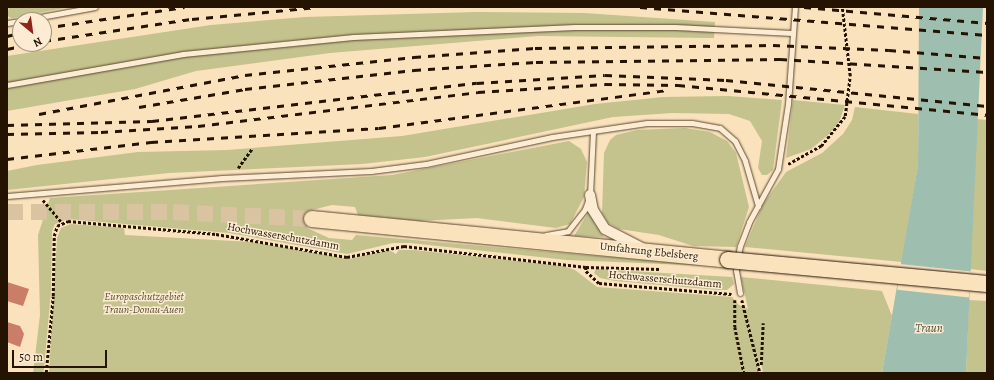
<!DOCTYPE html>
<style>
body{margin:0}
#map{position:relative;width:994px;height:380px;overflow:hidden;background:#fae2bd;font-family:Alegreya,serif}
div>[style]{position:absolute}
.green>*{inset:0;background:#c4c28d}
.water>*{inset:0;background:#9ebeaf}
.pier>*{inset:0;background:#fae2bd;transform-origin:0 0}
.building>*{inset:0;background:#ca7d67}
.primary-tunnel>*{height:16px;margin-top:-8px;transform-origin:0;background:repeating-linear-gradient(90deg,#dac3a1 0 16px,transparent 0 24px)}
.path>*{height:2.5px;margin-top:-1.25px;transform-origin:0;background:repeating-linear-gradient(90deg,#241300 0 3px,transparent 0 5px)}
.roads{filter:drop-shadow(0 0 1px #5a472f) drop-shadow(0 0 1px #5a472f)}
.service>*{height:5px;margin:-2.5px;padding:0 2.5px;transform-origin:2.5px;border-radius:2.5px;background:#fcecd4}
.minor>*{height:10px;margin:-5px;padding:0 5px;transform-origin:5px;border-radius:5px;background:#fcecd4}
.primary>*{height:16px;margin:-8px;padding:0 8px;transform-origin:8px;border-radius:8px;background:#fae2bd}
.rail>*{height:3px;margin-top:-1.5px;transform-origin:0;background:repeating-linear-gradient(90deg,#241300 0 7px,transparent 0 14px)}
.bridges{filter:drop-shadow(0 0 1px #241300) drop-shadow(0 0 1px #241300)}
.primary-bridge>*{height:16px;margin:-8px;padding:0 8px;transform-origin:8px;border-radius:8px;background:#fae2bd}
span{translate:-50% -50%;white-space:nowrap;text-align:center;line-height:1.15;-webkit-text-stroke:3px #fcecd4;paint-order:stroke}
.street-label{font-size:11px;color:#241300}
.park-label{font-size:11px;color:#5c5031;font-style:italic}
.water-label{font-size:12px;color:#4f4f3d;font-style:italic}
.frame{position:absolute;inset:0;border:8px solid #241300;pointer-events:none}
.north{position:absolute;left:12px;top:12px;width:40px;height:40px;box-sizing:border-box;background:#fcecd4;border:1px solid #a6957f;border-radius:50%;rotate:151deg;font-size:11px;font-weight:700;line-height:16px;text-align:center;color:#241300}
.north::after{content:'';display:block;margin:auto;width:14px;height:18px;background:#8f2418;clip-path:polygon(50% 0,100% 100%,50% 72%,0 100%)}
.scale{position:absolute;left:12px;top:350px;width:95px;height:18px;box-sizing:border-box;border:2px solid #241300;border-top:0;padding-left:5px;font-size:12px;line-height:14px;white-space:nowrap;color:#241300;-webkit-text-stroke:3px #fcecd4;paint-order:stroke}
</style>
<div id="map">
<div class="green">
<i style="clip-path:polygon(9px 7px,69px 7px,12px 18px,7px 16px)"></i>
<i style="clip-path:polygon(476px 12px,584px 13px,715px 22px,714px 38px,538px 36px,330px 53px,196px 71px,135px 89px,7px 111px,7px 56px,211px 25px,305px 17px)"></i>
<i style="clip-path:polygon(728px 96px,782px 100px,773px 170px,767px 175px,762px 175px,758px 168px,762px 141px,750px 121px,729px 114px,672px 113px,613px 117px,425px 157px,362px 164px,169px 173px,7px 190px,7px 171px,37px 165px,138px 152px,227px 150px,402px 136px,595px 104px,663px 97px)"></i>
<i style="clip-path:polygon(793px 100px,845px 105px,839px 122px,828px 135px,811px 149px,786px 158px)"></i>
<i style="clip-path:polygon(855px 107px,918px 114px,918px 165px,902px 262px,745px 247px,763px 204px,786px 172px,822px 153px,843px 134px,852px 120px)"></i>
<i style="clip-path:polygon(977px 119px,987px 120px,987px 271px,970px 269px)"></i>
<i style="clip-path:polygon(685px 128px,710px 132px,727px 141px,736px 153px,749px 207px,736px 247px,693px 246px,659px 235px,619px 229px,608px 223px,602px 213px,604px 153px,610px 140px,616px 135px,637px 130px)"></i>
<i style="clip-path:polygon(569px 141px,581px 149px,587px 162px,584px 197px,570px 224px,556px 228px,477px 218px,419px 221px,358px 215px,355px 207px,332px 205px,308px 211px,303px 221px,307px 228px,329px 238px,352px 240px,356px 235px,712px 266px,567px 260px,410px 243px,393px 243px,347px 254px,229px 233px,67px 219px,55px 224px,52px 231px,51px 291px,44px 369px,43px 373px,33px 373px,40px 315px,38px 235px,50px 198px,392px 175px)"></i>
<i style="clip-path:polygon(590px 210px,595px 224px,604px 237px,574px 236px)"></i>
<i style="clip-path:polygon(71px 224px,124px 228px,125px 235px,252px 242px,349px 259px,389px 250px,396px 254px,399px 250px,414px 250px,563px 266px,575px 270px,597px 287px,732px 297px,739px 305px,748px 309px,741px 277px,882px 291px,892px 316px,882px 373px,763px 373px,760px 356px,759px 373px,49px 373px,57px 238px,61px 228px)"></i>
<i style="clip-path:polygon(596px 269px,732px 277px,734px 284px,727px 290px,717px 290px,615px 281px,600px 278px,594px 273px)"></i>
<i style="clip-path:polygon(969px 300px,987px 301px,987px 373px,966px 373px)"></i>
</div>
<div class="water">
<i style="clip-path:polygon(919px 7px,983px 7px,966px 373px,882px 373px,918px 165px)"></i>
</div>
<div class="pier">
<i style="left:900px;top:264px;width:72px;height:26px;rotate:6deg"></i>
</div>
<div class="building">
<i style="clip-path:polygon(7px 282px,29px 289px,23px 306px,7px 301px)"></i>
<i style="clip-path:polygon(7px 322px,20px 326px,24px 334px,20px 347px,7px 342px)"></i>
</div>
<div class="primary-tunnel">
<i style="left:7px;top:212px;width:166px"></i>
<i style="left:173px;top:212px;width:139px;rotate:2.9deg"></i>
</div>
<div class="path">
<i style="left:788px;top:164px;width:38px;rotate:-29deg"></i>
<i style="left:821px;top:146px;width:38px;rotate:-51deg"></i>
<i style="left:845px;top:116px;width:40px;rotate:-82.9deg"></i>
<i style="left:850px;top:76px;width:69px;rotate:-96.6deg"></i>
<i style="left:238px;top:168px;width:24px;rotate:-54deg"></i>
<i style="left:43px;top:200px;width:30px;rotate:50deg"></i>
<i style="left:586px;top:267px;width:4px;rotate:90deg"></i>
<i style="left:586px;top:271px;width:18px;rotate:43deg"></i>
<i style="left:599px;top:283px;width:133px;rotate:4.7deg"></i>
<i style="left:735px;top:300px;width:27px;rotate:90deg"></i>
<i style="left:735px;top:327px;width:47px;rotate:78.9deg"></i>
<i style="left:742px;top:300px;width:75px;rotate:76.1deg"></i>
<i style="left:761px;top:365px;width:42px;rotate:-87.3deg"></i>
<i style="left:46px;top:373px;width:77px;rotate:-84.8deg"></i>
<i style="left:53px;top:296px;width:60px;rotate:-89deg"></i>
<i style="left:54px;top:236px;width:10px;rotate:-73deg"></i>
<i style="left:57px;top:226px;width:12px;rotate:-24deg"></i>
<i style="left:68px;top:221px;width:149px;rotate:5deg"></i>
<i style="left:216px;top:234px;width:133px;rotate:10deg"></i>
<i style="left:347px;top:257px;width:58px;rotate:-10.9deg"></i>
<i style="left:404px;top:246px;width:183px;rotate:6.6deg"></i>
<i style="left:586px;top:267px;width:74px;rotate:1.5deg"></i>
</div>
<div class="roads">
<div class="service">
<i style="left:24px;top:20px;width:72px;rotate:-10.4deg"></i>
<i style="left:7px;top:23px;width:13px;rotate:-9deg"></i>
<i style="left:7px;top:85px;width:179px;rotate:-10deg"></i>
<i style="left:183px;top:54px;width:171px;rotate:-5.7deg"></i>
<i style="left:353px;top:37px;width:222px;rotate:-2.6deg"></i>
<i style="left:575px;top:27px;width:100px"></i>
<i style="left:675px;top:27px;width:117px;rotate:2.9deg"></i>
<i style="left:7px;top:196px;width:216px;rotate:-4.8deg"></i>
<i style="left:222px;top:178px;width:149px;rotate:-2.7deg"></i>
<i style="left:371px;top:171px;width:55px;rotate:-7.3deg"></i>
<i style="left:426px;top:164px;width:129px;rotate:-12.1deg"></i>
<i style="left:552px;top:137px;width:96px;rotate:-8.4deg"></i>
<i style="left:647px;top:123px;width:45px"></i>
<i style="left:692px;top:123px;width:28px;rotate:10deg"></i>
<i style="left:720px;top:128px;width:20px;rotate:41deg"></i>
<i style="left:735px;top:141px;width:22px;rotate:63deg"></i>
<i style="left:745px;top:161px;width:47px;rotate:73.9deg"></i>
<i style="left:546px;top:235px;width:22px;rotate:-10deg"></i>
<i style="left:568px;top:231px;width:28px;rotate:-52deg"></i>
<i style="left:585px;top:209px;width:15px;rotate:-70deg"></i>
<i style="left:590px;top:195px;width:64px;rotate:-87.3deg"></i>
<i style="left:740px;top:293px;width:23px;rotate:-100deg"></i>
<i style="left:736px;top:270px;width:24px;rotate:-81deg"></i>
<i style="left:740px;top:246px;width:26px;rotate:-69deg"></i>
<i style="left:749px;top:222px;width:60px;rotate:-61.3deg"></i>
<i style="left:778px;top:169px;width:66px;rotate:-81.3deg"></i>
<i style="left:788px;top:104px;width:97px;rotate:-85.9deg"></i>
</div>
<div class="minor">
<i style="left:590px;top:195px;width:15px;rotate:79deg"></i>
<i style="left:593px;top:210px;width:22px;rotate:58deg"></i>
<i style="left:605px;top:229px;width:42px;rotate:27.2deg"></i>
</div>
<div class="primary">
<i style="left:312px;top:219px;width:418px;rotate:5.6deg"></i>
</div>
</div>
<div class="rail">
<i style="left:640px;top:7px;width:348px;rotate:4.6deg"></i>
<i style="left:804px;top:7px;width:184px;rotate:5deg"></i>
<i style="left:44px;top:28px;width:142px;rotate:-8.5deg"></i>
<i style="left:7px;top:36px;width:13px;rotate:-13deg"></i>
<i style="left:44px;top:41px;width:150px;rotate:-8.5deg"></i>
<i style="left:192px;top:19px;width:126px;rotate:-5.5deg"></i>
<i style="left:7px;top:49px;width:24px;rotate:-12deg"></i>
<i style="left:139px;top:107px;width:108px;rotate:-9.6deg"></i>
<i style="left:245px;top:89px;width:170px;rotate:-6.4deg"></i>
<i style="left:414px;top:70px;width:122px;rotate:-3.8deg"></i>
<i style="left:536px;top:62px;width:244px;rotate:-0.7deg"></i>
<i style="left:780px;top:59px;width:207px;rotate:3.6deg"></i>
<i style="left:39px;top:114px;width:210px;rotate:-10.7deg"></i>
<i style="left:245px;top:75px;width:170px;rotate:-6.1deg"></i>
<i style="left:414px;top:57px;width:121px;rotate:-4.3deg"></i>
<i style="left:535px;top:48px;width:238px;rotate:-0.7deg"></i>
<i style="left:773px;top:45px;width:116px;rotate:2.5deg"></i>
<i style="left:889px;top:50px;width:98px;rotate:4.7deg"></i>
<i style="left:7px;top:125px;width:145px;rotate:-1.6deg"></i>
<i style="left:152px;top:121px;width:327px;rotate:-6.7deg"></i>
<i style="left:477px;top:83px;width:128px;rotate:-3.6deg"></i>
<i style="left:605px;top:75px;width:121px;rotate:2.4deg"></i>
<i style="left:726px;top:80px;width:262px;rotate:5.7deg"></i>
<i style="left:7px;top:134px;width:94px;rotate:-1.2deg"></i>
<i style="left:101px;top:132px;width:97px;rotate:-3.5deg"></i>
<i style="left:198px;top:126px;width:282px;rotate:-6.9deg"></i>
<i style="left:478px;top:92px;width:127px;rotate:-3.6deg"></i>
<i style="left:605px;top:84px;width:73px;rotate:0.8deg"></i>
<i style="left:678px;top:85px;width:310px;rotate:5.5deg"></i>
<i style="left:7px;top:159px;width:145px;rotate:-6.7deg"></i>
<i style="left:151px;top:142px;width:228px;rotate:-3.5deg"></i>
<i style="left:379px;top:128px;width:292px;rotate:-7.5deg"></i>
</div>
<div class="bridges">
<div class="primary-bridge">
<i style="left:728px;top:260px;width:260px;rotate:5.3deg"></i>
</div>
</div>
<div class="street-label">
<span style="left:283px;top:237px;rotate:10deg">Hochwasserschutzdamm</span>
<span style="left:649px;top:252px;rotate:6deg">Umfahrung Ebelsberg</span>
<span style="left:665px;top:280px;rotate:5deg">Hochwasserschutzdamm</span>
</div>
<div class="park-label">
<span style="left:144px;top:304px">Europaschutzgebiet<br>Traun-Donau-Auen</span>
</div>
<div class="water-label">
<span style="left:929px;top:329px">Traun</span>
</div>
<div class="frame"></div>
<div class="north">N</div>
<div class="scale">50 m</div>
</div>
